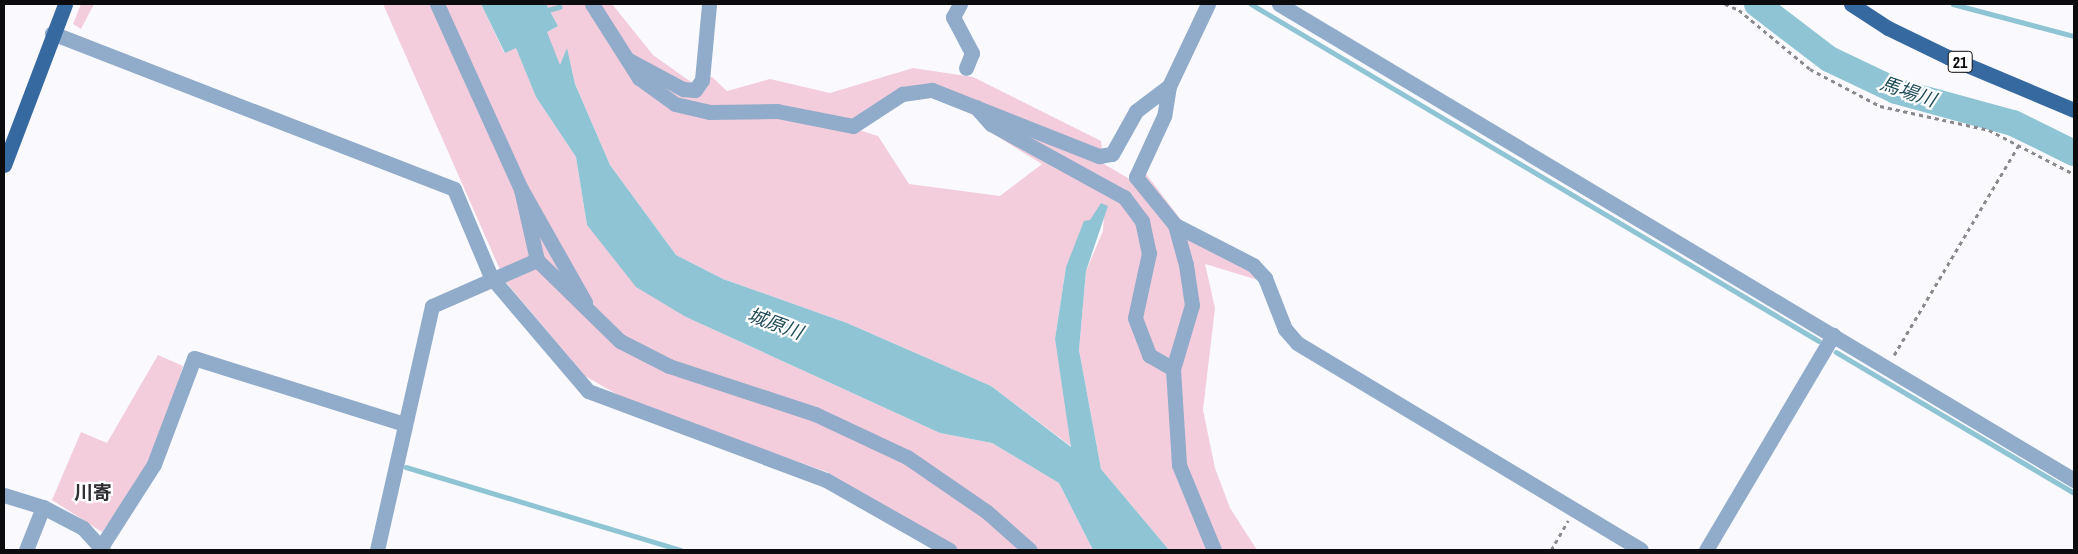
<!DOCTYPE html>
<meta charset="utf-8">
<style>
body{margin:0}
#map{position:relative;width:2078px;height:554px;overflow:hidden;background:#f9f9fe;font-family:"Archivo Narrow","Noto Sans JP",sans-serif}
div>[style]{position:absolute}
.green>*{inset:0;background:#f4cddc}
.water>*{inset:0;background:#8ec4d4}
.stream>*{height:4.5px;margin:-2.25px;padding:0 2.25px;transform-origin:2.25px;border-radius:2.25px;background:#8ec4d4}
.river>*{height:26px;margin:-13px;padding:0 13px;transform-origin:13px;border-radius:13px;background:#8ec4d4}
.path>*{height:2.5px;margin-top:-1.25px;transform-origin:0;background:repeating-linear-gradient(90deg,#8a8a8e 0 4px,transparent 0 8px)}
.minor>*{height:15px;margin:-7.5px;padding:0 7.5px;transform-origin:7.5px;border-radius:7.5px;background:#90acca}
.major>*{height:15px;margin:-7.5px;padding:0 7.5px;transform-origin:7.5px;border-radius:7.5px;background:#36699f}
span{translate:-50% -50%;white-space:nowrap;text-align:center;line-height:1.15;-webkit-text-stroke:4.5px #fff;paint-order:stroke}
.shield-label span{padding:1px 4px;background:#fff;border:1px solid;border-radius:4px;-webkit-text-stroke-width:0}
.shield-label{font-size:16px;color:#0c0c0e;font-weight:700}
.water-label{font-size:19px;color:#1e4c58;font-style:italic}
.neighbourhood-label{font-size:19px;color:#303034;font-weight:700}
.frame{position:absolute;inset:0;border:5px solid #0c0c0e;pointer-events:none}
</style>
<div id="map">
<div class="green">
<i style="clip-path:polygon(81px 4px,94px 4px,81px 29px,73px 24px)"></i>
<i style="clip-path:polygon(383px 4px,481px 4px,504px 52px,516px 47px,536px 97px,576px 157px,587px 225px,686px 317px,940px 433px,992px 443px,1059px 483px,1093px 550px,952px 550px,827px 472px,632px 403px,585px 376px,505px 281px)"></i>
<i style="clip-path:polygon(evenodd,546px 4px,612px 4px,653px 55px,691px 82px,712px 77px,727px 91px,770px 79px,830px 93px,913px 68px,973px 77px,1101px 141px,1104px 164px,1133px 181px,1146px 174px,1185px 225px,1263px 266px,1258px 280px,1205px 264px,1215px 308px,1203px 410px,1215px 468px,1230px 508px,1257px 550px,1169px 550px,1101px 469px,1079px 350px,1086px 271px,1103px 231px,1104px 216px,1066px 267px,1055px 339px,1072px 447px,991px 386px,847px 323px,723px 279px,676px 255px,610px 165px,575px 84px,567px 49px,560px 66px,546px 32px,558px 26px,546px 4px,927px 96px,968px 110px,987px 130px,1042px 164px,1000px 196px,909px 184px,878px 136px,859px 130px,907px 98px,927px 96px)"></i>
<i style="clip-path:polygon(158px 355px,183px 366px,151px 462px,102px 532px,52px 500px,81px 432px,107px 443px)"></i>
</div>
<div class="water">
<i style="clip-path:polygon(481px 4px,546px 4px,558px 26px,547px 32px,560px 65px,567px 48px,575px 84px,610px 165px,676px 255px,723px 279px,847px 323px,991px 386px,1071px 447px,1055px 339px,1066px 267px,1084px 221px,1090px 220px,1101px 203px,1108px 206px,1086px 271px,1079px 350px,1101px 469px,1169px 550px,1093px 550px,1059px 483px,992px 443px,940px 433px,686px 317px,636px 287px,587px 225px,576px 157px,536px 97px,516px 48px,505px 53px)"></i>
</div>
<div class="stream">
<i style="left:1251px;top:4px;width:660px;rotate:30.68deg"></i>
<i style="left:1953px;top:4px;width:125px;rotate:14.8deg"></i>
<i style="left:544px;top:11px;width:16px;rotate:-15deg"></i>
<i style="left:1836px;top:352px;width:277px;rotate:30.6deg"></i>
<i style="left:406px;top:467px;width:287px;rotate:16.8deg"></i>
</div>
<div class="river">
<i style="left:1757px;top:4px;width:91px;rotate:37.4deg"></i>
<i style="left:1829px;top:59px;width:74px;rotate:25.5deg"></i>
<i style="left:1896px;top:91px;width:121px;rotate:15.3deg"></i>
<i style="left:2013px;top:123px;width:68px;rotate:26.2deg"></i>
</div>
<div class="path">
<i style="left:1725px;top:4px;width:15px;rotate:23deg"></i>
<i style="left:1739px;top:10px;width:92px;rotate:39.7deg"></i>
<i style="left:1810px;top:69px;width:79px;rotate:27.9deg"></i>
<i style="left:1880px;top:106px;width:112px;rotate:12.4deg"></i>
<i style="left:1989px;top:130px;width:96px;rotate:27.4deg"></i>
<i style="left:1894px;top:355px;width:243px;rotate:-59.3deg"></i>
<i style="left:1551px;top:550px;width:34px;rotate:-60deg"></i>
</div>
<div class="minor">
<i style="left:437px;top:4px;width:203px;rotate:65.6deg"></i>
<i style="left:521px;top:189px;width:130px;rotate:60.5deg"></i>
<i style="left:592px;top:4px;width:88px;rotate:57.6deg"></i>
<i style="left:639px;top:78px;width:44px;rotate:35.8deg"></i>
<i style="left:675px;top:104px;width:36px;rotate:13deg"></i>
<i style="left:710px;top:112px;width:67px;rotate:-0.9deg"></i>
<i style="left:777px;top:111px;width:77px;rotate:11.2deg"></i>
<i style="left:853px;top:126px;width:59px;rotate:-33.1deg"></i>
<i style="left:902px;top:94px;width:30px;rotate:-8deg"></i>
<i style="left:932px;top:90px;width:180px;rotate:21.6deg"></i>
<i style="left:1099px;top:156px;width:13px;rotate:-9deg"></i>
<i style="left:1112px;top:154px;width:49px;rotate:-60.8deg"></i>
<i style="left:1136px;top:111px;width:41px;rotate:-37.1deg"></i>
<i style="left:960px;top:4px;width:15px;rotate:118deg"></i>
<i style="left:953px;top:17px;width:41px;rotate:62.2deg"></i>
<i style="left:972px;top:53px;width:16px;rotate:112deg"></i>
<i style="left:1208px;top:4px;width:91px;rotate:115.4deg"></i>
<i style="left:1169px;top:86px;width:30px;rotate:99deg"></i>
<i style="left:1164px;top:116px;width:67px;rotate:114.7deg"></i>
<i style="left:1136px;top:177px;width:62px;rotate:50.9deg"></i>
<i style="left:1175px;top:225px;width:41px;rotate:74.6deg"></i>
<i style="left:1186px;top:265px;width:40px;rotate:81.5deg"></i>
<i style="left:1192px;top:305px;width:67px;rotate:106.5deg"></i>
<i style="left:1173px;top:369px;width:96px;rotate:86.4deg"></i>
<i style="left:1179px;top:465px;width:92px;rotate:67.6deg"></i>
<i style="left:1279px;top:4px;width:927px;rotate:30.91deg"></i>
<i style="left:52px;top:33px;width:431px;rotate:21.2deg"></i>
<i style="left:454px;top:189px;width:95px;rotate:67.2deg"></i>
<i style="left:491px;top:277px;width:150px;rotate:49.6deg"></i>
<i style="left:588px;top:391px;width:254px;rotate:20.5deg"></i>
<i style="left:826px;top:480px;width:142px;rotate:29.6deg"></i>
<i style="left:627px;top:59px;width:64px;rotate:28.2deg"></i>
<i style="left:683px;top:89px;width:12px;rotate:5deg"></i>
<i style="left:695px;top:90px;width:12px;rotate:-55deg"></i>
<i style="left:702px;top:80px;width:76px;rotate:-84.7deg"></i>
<i style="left:976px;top:107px;width:23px;rotate:49deg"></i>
<i style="left:991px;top:124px;width:152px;rotate:28.8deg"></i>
<i style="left:1124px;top:197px;width:30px;rotate:53deg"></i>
<i style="left:1142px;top:221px;width:33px;rotate:78deg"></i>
<i style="left:1149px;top:253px;width:66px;rotate:102.2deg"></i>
<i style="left:1135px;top:318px;width:40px;rotate:69deg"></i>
<i style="left:1149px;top:355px;width:28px;rotate:30deg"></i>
<i style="left:521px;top:189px;width:73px;rotate:77.3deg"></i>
<i style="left:537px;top:260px;width:116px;rotate:44.3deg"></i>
<i style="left:620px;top:341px;width:55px;rotate:27deg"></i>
<i style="left:669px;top:366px;width:154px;rotate:18.2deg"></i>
<i style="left:815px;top:414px;width:102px;rotate:25.1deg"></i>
<i style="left:907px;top:457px;width:97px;rotate:34.5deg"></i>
<i style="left:987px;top:512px;width:57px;rotate:41.5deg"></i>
<i style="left:1175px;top:225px;width:88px;rotate:27.1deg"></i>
<i style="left:1253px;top:265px;width:18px;rotate:47deg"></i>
<i style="left:1265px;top:278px;width:55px;rotate:68.6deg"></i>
<i style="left:1285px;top:329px;width:18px;rotate:49deg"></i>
<i style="left:1297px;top:343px;width:401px;rotate:31deg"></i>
<i style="left:4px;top:495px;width:41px;rotate:17.1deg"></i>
<i style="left:43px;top:507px;width:45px;rotate:27.7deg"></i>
<i style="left:83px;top:528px;width:30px;rotate:48deg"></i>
<i style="left:101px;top:547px;width:98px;rotate:-57.4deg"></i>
<i style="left:154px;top:464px;width:113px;rotate:-69.3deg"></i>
<i style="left:194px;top:358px;width:220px;rotate:17.4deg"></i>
<i style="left:26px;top:550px;width:46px;rotate:-68.4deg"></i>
<i style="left:377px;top:550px;width:250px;rotate:-77.3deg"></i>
<i style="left:432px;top:306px;width:115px;rotate:-23.7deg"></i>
<i style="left:1706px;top:550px;width:250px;rotate:-59.4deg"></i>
</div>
<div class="major">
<i style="left:1851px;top:4px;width:44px;rotate:33deg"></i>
<i style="left:1888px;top:28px;width:67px;rotate:25.8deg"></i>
<i style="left:1948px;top:57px;width:137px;rotate:22.8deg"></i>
<i style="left:4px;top:165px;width:172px;rotate:-69.2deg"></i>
</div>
<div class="shield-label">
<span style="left:1960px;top:62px">21</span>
</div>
<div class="water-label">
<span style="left:1908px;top:92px;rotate:19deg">馬場川</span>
<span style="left:775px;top:324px;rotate:20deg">城原川</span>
</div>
<div class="neighbourhood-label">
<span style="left:93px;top:493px">川寄</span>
</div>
<div class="frame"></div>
</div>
